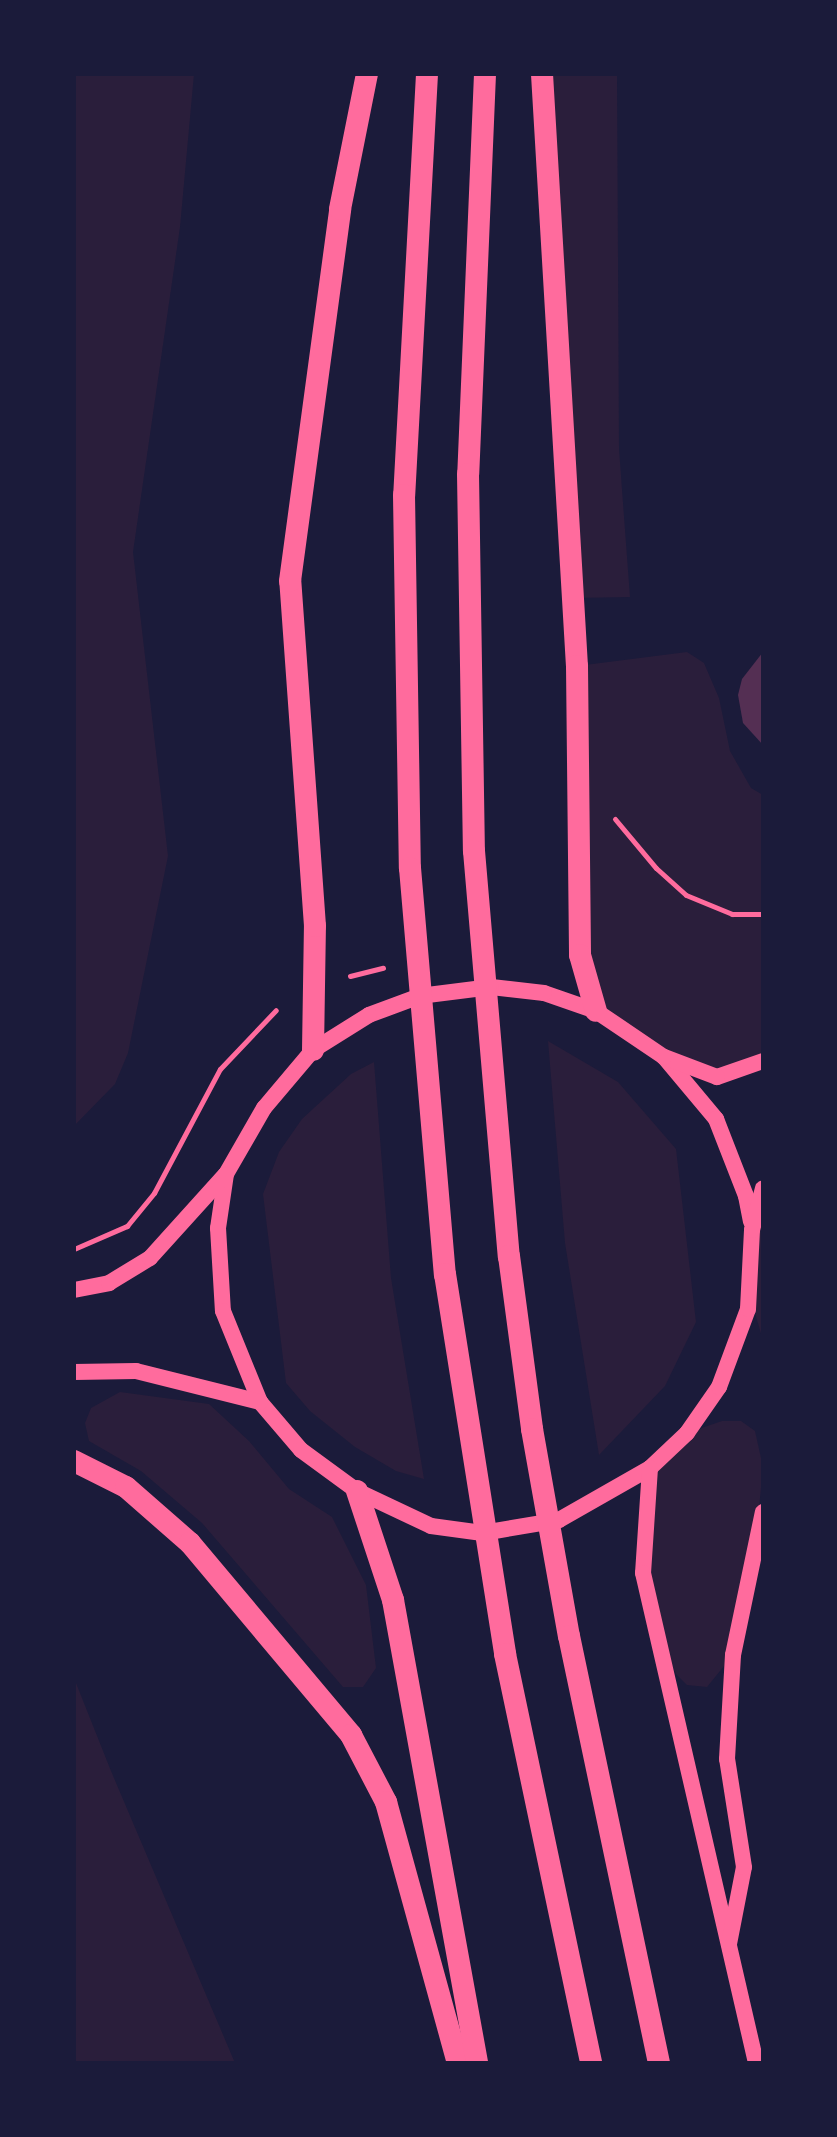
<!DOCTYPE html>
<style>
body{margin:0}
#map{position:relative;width:837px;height:2137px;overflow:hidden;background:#1b1b3a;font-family:"IBM Plex Serif",serif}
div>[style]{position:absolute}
.green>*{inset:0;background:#2a1e3b}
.building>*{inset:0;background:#542f53}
.path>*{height:5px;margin:-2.5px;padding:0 2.5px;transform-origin:2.5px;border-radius:2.5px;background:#ff6b9d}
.secondary>*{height:16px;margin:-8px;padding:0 8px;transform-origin:8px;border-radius:8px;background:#ff6b9d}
.trunk>*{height:22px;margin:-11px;padding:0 11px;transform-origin:11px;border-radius:11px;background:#ff6b9d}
span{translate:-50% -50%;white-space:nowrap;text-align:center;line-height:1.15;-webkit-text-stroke:8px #1b1b3a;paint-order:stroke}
.frame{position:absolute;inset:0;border:76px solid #1b1b3a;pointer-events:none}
</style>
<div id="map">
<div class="green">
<i style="clip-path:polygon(74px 74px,194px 74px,180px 227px,133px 552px,168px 856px,128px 1053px,115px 1084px,74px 1126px)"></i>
<i style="clip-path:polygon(542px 74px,617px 74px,619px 449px,630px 597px,573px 598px)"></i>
<i style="clip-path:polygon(687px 652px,704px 663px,719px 698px,730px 751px,751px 788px,763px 795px,763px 1061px,717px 1077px,596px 1011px,580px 955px,577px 666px)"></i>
<i style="clip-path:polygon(548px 1041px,618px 1082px,676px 1149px,696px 1322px,665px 1386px,599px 1455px,565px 1243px)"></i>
<i style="clip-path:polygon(374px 1062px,391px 1278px,424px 1479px,396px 1471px,355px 1447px,310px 1411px,286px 1383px,263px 1194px,279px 1152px,302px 1119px,351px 1074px)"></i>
<i style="clip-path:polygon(763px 1188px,763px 1340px,749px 1293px)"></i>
<i style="clip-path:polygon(120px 1392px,209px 1404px,249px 1441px,289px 1489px,332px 1517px,366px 1585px,376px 1668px,363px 1687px,343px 1687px,202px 1523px,141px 1471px,89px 1441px,85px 1423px,91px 1408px)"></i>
<i style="clip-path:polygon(722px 1421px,741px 1421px,755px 1431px,763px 1467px,756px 1540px,733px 1655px,707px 1687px,687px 1685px,676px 1674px,657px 1633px,643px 1573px,650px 1468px,687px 1433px)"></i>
<i style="clip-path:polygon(74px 1678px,111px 1771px,235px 2063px,74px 2063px)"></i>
</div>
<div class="building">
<i style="clip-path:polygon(763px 652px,763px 745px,743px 723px,738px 695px,742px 679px)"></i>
</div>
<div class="path">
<i style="left:615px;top:819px;width:64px;rotate:50.1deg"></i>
<i style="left:656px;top:868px;width:40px;rotate:42deg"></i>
<i style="left:686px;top:895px;width:50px;rotate:22.4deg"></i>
<i style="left:732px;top:914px;width:31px"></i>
<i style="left:350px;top:976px;width:34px;rotate:-14deg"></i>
<i style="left:74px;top:1249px;width:58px;rotate:-23.5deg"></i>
<i style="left:127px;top:1226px;width:43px;rotate:-50.7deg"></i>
<i style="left:154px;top:1193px;width:140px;rotate:-62deg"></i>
<i style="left:220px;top:1069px;width:81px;rotate:-46.5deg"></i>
</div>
<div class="secondary">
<i style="left:665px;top:1058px;width:80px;rotate:50.1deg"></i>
<i style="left:716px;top:1119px;width:83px;rotate:68.7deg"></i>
<i style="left:746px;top:1196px;width:26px;rotate:79deg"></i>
<i style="left:763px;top:1061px;width:49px;rotate:160.8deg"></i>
<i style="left:717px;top:1077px;width:57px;rotate:-159.3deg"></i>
<i style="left:664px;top:1057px;width:82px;rotate:-145.9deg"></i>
<i style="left:596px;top:1011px;width:55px;rotate:-160.9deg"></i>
<i style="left:544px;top:993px;width:53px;rotate:-173.5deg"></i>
<i style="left:491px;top:987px;width:72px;rotate:172.8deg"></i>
<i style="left:420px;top:996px;width:54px;rotate:159.6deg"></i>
<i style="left:369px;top:1015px;width:66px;rotate:148deg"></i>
<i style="left:313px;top:1050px;width:76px;rotate:130.2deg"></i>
<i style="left:264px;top:1108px;width:76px;rotate:119.9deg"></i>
<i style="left:226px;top:1174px;width:55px;rotate:98.4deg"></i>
<i style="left:218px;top:1228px;width:83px;rotate:86.6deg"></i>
<i style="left:223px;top:1311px;width:98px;rotate:67.9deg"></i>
<i style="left:260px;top:1402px;width:63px;rotate:49.5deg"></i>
<i style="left:301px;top:1450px;width:69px;rotate:36.2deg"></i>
<i style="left:357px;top:1491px;width:82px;rotate:25.3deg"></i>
<i style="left:431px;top:1526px;width:52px;rotate:7.7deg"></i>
<i style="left:483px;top:1533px;width:77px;rotate:-9.7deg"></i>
<i style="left:559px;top:1520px;width:105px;rotate:-29.7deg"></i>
<i style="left:650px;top:1468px;width:51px;rotate:-43.4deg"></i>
<i style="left:687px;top:1433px;width:56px;rotate:-55.2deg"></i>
<i style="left:719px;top:1387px;width:83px;rotate:-69.6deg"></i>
<i style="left:748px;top:1309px;width:79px;rotate:-87.1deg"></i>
<i style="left:752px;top:1230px;width:43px;rotate:-75.3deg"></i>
<i style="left:74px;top:1290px;width:36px;rotate:-11deg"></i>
<i style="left:109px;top:1283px;width:48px;rotate:-31.4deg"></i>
<i style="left:150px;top:1258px;width:112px;rotate:-47.9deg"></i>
<i style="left:74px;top:1372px;width:62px;rotate:-0.9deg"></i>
<i style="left:136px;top:1371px;width:128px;rotate:14deg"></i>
<i style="left:650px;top:1468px;width:105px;rotate:93.8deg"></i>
<i style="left:643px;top:1573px;width:503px;rotate:77.01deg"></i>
<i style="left:729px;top:1944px;width:78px;rotate:-79deg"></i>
<i style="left:744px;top:1867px;width:109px;rotate:-98.9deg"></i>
<i style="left:727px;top:1759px;width:104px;rotate:-86.7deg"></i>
<i style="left:733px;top:1655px;width:146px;rotate:-78.2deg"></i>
</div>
<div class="trunk">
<i style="left:427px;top:74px;width:422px;rotate:93.1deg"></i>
<i style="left:404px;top:495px;width:373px;rotate:89.1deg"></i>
<i style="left:410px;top:868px;width:408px;rotate:85.1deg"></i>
<i style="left:445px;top:1274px;width:385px;rotate:81deg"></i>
<i style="left:505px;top:1654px;width:418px;rotate:78.1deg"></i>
<i style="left:485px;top:74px;width:400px;rotate:92.4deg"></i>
<i style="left:468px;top:474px;width:377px;rotate:89.1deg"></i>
<i style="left:474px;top:851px;width:407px;rotate:85.1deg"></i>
<i style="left:509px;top:1256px;width:175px;rotate:82.4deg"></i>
<i style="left:532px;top:1429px;width:210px;rotate:79.9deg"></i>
<i style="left:569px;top:1636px;width:436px;rotate:78.1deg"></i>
<i style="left:542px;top:74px;width:593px;rotate:86.62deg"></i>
<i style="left:577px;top:666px;width:289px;rotate:89.4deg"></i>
<i style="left:580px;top:955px;width:58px;rotate:74.1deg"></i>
<i style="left:313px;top:1050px;width:124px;rotate:-89.1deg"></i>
<i style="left:315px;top:926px;width:346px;rotate:-94.1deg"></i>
<i style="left:290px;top:581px;width:375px;rotate:-82.3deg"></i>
<i style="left:340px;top:209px;width:138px;rotate:-78.7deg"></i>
<i style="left:74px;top:1461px;width:58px;rotate:26.6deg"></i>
<i style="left:126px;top:1487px;width:85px;rotate:41.2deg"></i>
<i style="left:190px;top:1543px;width:251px;rotate:50deg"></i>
<i style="left:351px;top:1735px;width:76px;rotate:62.4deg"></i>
<i style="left:386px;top:1802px;width:271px;rotate:74.6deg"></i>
<i style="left:357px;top:1491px;width:115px;rotate:71.7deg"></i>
<i style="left:393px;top:1600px;width:471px;rotate:79.7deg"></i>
</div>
<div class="frame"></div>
</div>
